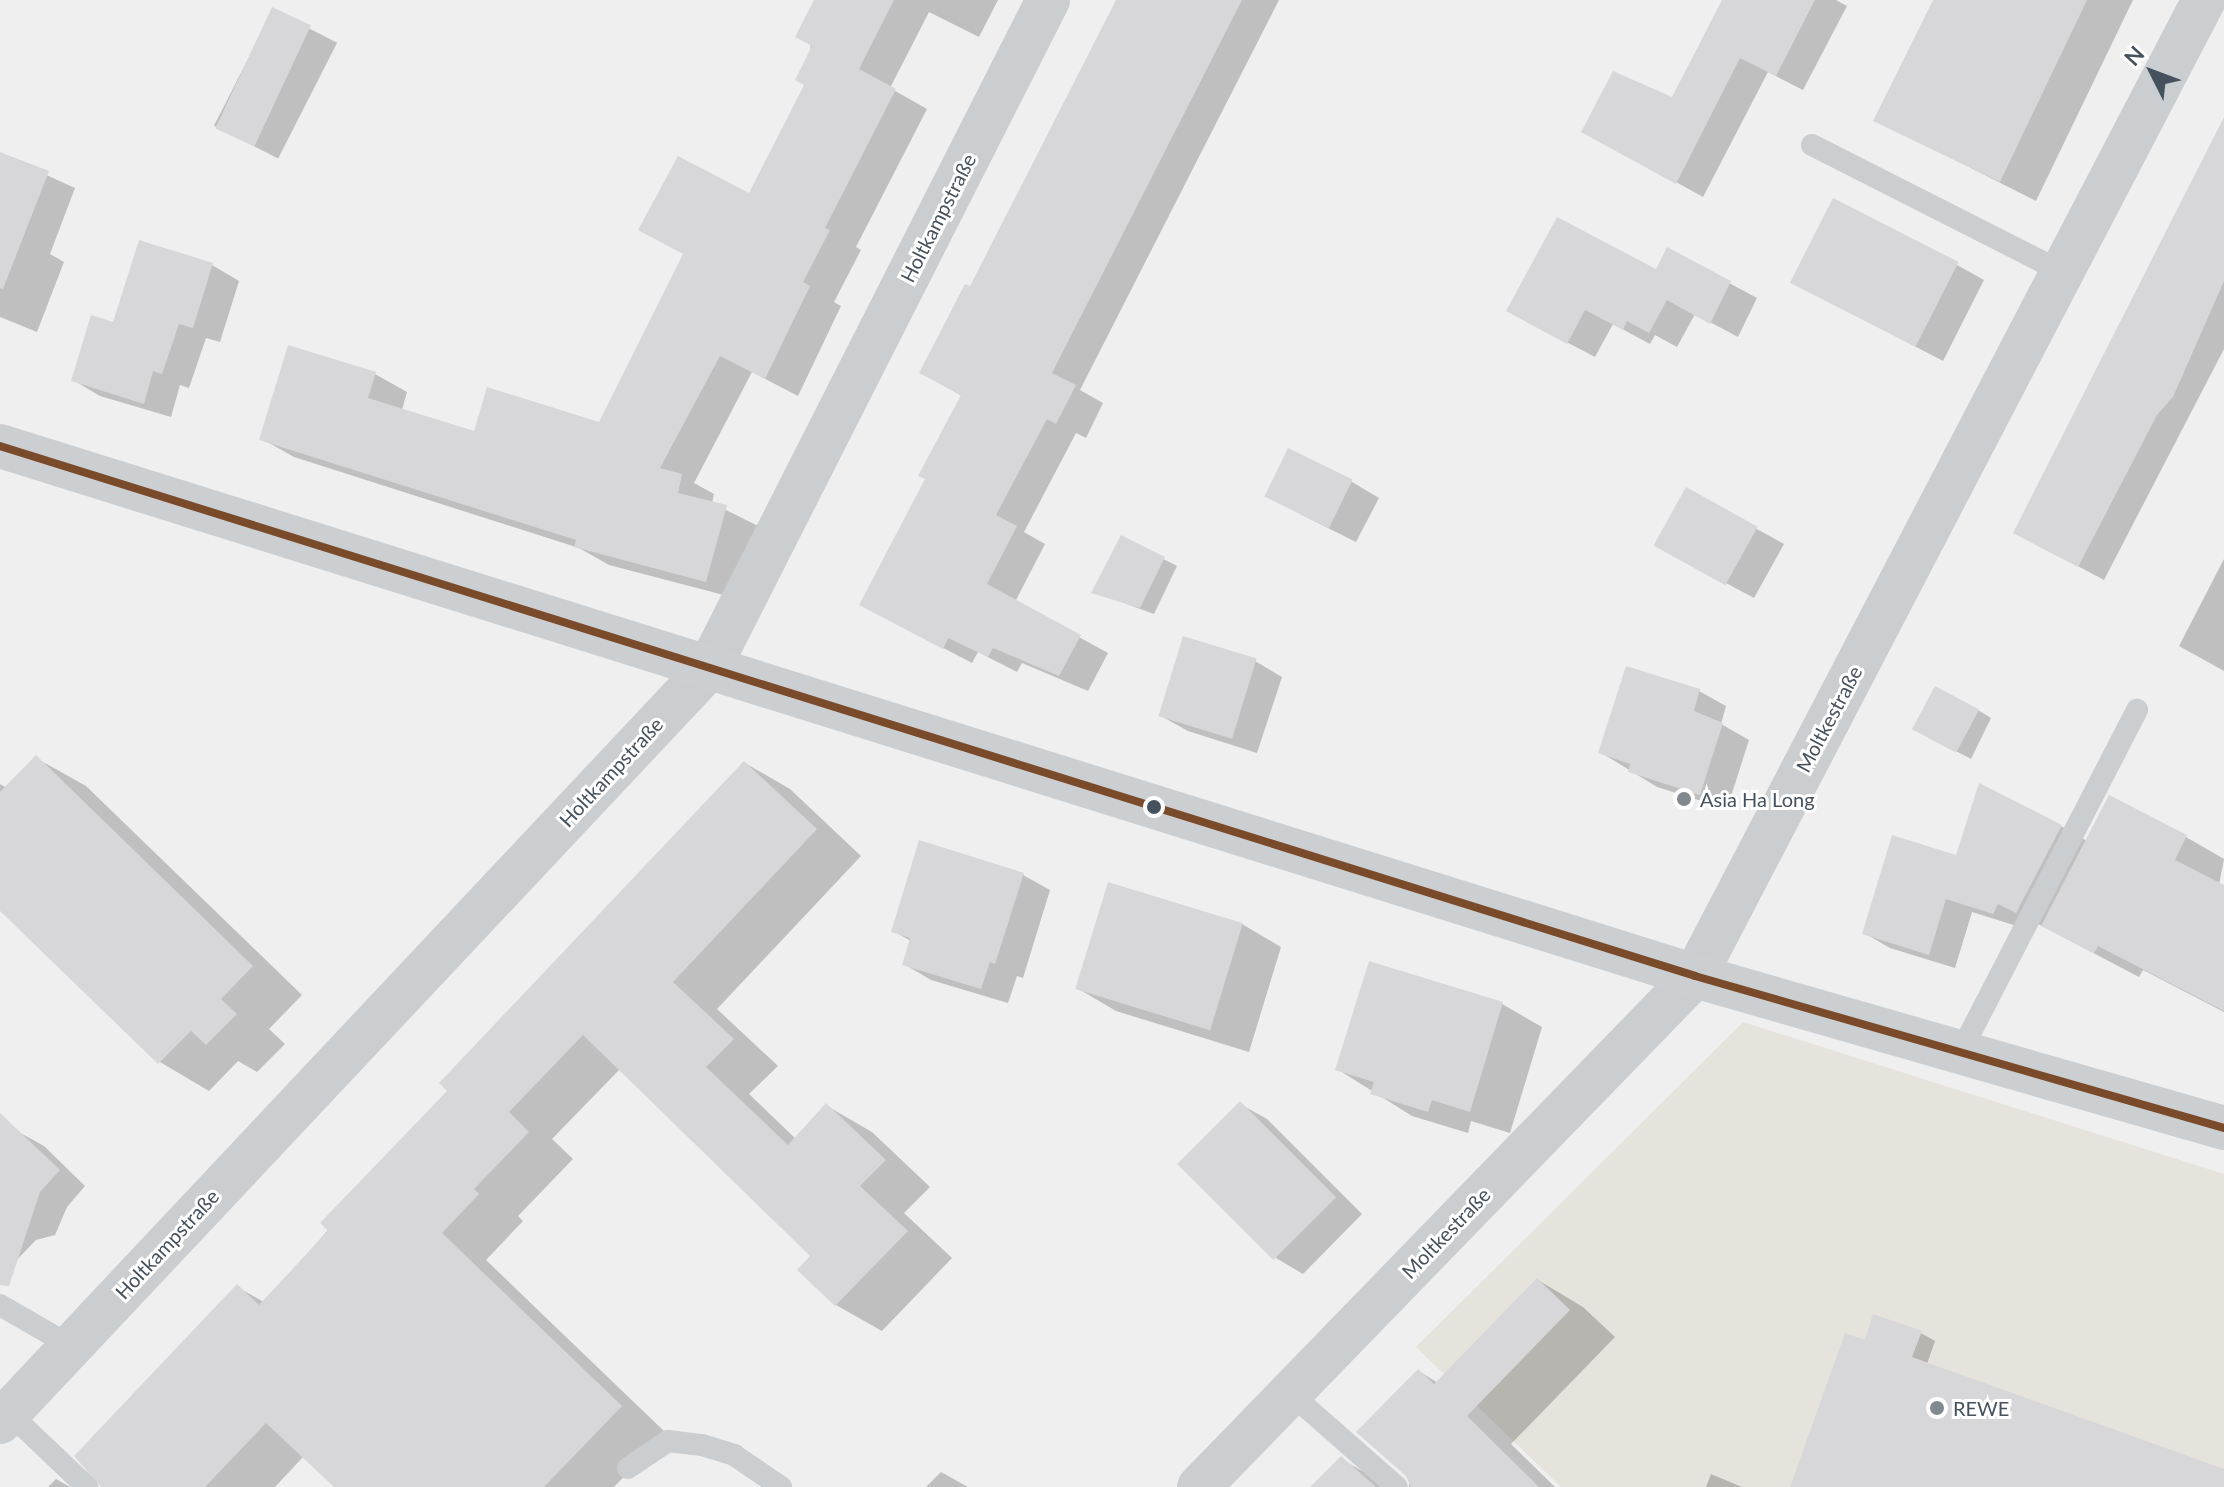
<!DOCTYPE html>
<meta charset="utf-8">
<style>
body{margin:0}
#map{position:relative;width:2224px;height:1487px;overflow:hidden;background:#f0efef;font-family:Lato,sans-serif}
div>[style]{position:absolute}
.commercial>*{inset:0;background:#e5e3dc}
.shadow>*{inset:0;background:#0003;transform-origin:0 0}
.building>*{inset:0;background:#d7d7d9;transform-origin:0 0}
.lane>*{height:22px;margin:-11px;padding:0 11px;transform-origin:11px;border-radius:11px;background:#caced0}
.street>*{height:44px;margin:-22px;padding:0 22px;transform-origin:22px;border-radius:22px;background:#caced0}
.secondary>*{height:44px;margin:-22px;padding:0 22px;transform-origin:22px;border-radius:22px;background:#cbcfd2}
.bus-1>*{height:8px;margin:-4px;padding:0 4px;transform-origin:4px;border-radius:4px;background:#7a4b2a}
.dots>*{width:22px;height:22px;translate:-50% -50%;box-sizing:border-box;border:4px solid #fff;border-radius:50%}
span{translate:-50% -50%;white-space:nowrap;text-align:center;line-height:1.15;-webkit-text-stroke:6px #fff;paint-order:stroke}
.street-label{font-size:20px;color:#45525d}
.poi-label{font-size:20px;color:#45525d}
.left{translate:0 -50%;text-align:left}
.north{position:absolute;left:2112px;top:32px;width:80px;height:80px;-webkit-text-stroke:6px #fff;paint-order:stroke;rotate:312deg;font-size:22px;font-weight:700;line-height:32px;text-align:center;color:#45525d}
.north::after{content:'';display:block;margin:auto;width:28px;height:36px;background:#45525d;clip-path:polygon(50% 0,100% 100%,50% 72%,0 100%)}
</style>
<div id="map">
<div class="commercial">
<i style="clip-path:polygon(1743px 1022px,2224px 1174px,2224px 1487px,1561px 1487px,1416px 1347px)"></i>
</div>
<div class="shadow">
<i style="clip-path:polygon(816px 0,998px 0,979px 37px,929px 12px,890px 88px,927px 109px,856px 247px,861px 250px,834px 302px,841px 306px,798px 396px,752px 372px,694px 483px,714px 494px,712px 503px,758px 526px,739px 599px,609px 565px,579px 548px,294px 457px,262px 439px,375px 374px,407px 392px,402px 410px,476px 433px,600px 424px,750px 196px,806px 85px)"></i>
<i style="clip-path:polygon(1152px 0,1279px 0,1080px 390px,1103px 403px,1086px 438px,1076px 433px,1024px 532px,1045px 544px,1015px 602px,1108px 653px,1088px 691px,1022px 663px,1017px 672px,978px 652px,972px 663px,890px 620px,928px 479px,962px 396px,921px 373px)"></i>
<i style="clip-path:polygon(1725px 0,1836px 0,1847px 6px,1803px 90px,1768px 72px,1703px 197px,1611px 146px,1673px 100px)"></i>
<i style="clip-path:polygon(1935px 0,2133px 0,2036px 201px,1876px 120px)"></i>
<i style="left:273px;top:10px;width:72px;height:130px;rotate:27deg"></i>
<i style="clip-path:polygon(0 154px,75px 188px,50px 254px,64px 262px,37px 332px,0 317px)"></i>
<i style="clip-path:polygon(2224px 179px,2224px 349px,2104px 580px,2040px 546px)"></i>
<i style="clip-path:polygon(140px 242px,212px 265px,239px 281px,220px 342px,206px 338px,189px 388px,180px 385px,171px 417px,100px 396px,73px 380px,115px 325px)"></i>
<i style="clip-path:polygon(1668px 250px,1757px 298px,1738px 337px,1695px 314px,1677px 347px,1655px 335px,1650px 344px,1613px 324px,1595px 357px,1536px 326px,1656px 272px)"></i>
<i style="clip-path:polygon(1957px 265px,1984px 280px,1943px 361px,1817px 295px)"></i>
<i style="clip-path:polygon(1352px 482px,1379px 498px,1356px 542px,1300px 514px)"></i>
<i style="clip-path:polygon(1686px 490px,1784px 544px,1754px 598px,1683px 560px)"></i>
<i style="clip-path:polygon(1122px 538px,1177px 566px,1154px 614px,1094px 592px)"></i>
<i style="clip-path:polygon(2224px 559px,2224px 671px,2179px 646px)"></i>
<i style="clip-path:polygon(1255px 661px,1282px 677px,1257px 753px,1188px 731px,1161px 716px)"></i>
<i style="clip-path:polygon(1699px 691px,1726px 706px,1721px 724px,1749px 740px,1727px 809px,1657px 787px,1600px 752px)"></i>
<i style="clip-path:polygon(1978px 710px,1991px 718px,1971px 759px,1929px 737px)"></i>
<i style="clip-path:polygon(36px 758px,86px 786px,302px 995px,269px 1029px,285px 1044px,257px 1072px,238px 1061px,209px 1091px,160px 1062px,0 908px,0 784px,7px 788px)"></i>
<i style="clip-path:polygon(745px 763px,790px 789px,861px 856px,717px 1009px,778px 1066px,749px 1094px,796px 1139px,827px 1106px,872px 1132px,930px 1187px,904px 1213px,952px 1258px,882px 1331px,836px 1305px,800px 1269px,813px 1256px,620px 1069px,552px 1139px,573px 1159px,518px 1216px,523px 1221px,486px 1260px,666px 1433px,614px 1487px,337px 1487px,304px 1456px,275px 1487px,101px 1487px,237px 1287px,264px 1302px)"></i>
<i style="clip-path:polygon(2061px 826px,2087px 841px,2186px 837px,2224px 859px,2219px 885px,2224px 888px,2224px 1012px,2143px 970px,2139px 977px,2025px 917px,2020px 927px,1972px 912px,1955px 968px,1890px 948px,1864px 933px,1957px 858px)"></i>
<i style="clip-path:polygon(1023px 875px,1050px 890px,1023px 978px,1017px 976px,1008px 1003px,931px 980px,904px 964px,911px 941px,893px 931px)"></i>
<i style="clip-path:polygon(1242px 924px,1281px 947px,1249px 1052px,1116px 1011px,1077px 988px)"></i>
<i style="clip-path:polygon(1370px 964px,1502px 1004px,1542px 1027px,1510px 1133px,1471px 1121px,1468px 1133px,1412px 1116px,1337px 1069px)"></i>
<i style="clip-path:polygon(1240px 1104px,1267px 1119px,1362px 1214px,1303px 1274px,1276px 1258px)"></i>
<i style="clip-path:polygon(17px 1131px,44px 1146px,85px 1186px,67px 1207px,55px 1235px,36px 1240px,7px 1270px,0 1266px,0 1149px)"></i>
<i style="clip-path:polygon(1538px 1280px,1583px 1307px,1615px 1337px,1511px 1444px,1555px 1487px,1409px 1487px,1419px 1371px,1438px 1383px)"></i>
<i style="clip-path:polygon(1921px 1333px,1935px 1341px,1927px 1364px,2206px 1487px,1792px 1487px,1866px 1342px)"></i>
<i style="clip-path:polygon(1341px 1459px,1387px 1485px,1389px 1487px,1313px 1487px)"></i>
<i style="clip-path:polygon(941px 1472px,968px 1487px,926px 1487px)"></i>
<i style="clip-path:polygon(1711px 1474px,1742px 1487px,1706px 1487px)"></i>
<i style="clip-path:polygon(56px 1479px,70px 1487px,48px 1487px)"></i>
</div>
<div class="building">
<i style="clip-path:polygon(814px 0,894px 0,859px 69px,896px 89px,825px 228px,830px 230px,803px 282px,810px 286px,765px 379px,720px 356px,660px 468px,682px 474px,678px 493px,727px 505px,706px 582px,574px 547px,576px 540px,259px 440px,288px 345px,376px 372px,368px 398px,474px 431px,487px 387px,599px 422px,683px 254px,638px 230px,678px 156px,749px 193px,804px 85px,795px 80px,812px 46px,795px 37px)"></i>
<i style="clip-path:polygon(1116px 0,1242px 0,1052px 373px,1076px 385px,1056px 424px,1047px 419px,996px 515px,1017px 526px,987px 584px,1081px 635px,1059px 676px,993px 648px,988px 657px,948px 638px,943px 649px,859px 605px,925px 479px,918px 476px,961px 395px,919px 373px,965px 284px,970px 286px)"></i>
<i style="clip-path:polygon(1722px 0,1815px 0,1776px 76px,1740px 58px,1676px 184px,1581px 132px,1613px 71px,1672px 97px)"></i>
<i style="clip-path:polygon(1933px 0,2087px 0,2000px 182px,1873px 121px)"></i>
<i style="left:272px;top:7px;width:43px;height:134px;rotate:25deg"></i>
<i style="clip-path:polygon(2224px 117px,2224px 281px,2173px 397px,2157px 415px,2078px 567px,2013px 533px)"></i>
<i style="clip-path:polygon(0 152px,49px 171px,3px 289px,0 288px)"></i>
<i style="left:1833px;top:198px;width:141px;height:95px;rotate:27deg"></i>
<i style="clip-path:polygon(1557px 217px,1656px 269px,1667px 247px,1731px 281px,1710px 324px,1667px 300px,1649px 333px,1627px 321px,1623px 330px,1585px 310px,1567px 344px,1506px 311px)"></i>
<i style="clip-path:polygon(139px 240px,213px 263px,193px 328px,179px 324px,162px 374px,153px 371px,144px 404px,71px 381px,91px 315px,113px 322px)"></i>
<i style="left:1288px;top:448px;width:72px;height:54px;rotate:26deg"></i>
<i style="left:1686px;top:487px;width:82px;height:67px;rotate:29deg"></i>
<i style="clip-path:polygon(1121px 535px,1165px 557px,1140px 608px,1091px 593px)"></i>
<i style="left:1183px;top:636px;width:77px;height:84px;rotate:17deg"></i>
<i style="clip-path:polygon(1626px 666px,1700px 689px,1694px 711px,1723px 723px,1700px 795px,1628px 772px,1630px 764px,1598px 753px)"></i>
<i style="left:1935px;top:686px;width:50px;height:49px;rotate:28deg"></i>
<i style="clip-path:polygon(36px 755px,253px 966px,221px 999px,237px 1014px,206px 1045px,191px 1031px,158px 1064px,0 911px,0 792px)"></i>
<i style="clip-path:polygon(744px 761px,817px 829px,673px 982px,734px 1039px,706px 1067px,788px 1145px,826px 1103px,886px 1160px,860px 1186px,908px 1231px,835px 1306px,797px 1270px,810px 1256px,583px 1035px,509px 1112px,529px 1132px,474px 1189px,479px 1194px,442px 1233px,622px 1406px,544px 1487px,334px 1487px,266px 1423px,205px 1487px,101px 1487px,74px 1456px,237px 1284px,259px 1305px,328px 1231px,320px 1223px,447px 1091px,439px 1083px)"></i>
<i style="clip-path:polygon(1979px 783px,2062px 825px,2016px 913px,1998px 904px,1993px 914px,1946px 899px,1929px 955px,1862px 934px,1892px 835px,1956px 855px)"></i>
<i style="clip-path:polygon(2109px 795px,2187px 835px,2175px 860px,2224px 885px,2224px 1011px,2098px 946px,2094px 953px,2041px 926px)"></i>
<i style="clip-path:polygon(919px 840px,1024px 873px,995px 964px,990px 962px,981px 989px,902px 965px,910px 938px,891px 932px)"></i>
<i style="left:1108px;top:882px;width:141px;height:112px;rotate:17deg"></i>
<i style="clip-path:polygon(1369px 961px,1503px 1002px,1470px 1112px,1432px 1100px,1428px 1112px,1370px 1094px,1374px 1082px,1335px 1070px)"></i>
<i style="left:1240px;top:1101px;width:136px;height:89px;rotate:45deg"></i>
<i style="clip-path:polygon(0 1113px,60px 1170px,40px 1192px,9px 1286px,0 1285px)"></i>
<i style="clip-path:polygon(1537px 1278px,1570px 1310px,1467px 1416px,1539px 1487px,1411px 1487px,1406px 1476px,1356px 1432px,1418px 1369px,1434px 1384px)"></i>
<i style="clip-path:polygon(1873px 1314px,1922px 1331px,1912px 1357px,2224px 1469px,2224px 1487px,1790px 1487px,1845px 1333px,1865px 1340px)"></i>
<i style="clip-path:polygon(1341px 1456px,1376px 1487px,1310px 1487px)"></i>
</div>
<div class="lane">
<i style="left:1812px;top:145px;width:280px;rotate:26.9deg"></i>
<i style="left:1961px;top:1051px;width:384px;rotate:-62.7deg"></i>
<i style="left:0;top:1305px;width:82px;rotate:30deg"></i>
<i style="left:1290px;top:1393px;width:142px;rotate:41.3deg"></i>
<i style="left:9px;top:1413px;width:108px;rotate:43.5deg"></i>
<i style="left:628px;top:1468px;width:48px;rotate:-34deg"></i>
<i style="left:668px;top:1441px;width:34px;rotate:7deg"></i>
<i style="left:702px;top:1445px;width:34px;rotate:17deg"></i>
<i style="left:734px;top:1455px;width:57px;rotate:34.2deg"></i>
</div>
<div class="street">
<i style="left:0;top:1422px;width:1035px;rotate:-46.76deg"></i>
<i style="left:709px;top:668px;width:749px;rotate:-63.09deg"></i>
<i style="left:1199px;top:1487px;width:712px;rotate:-45.85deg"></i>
<i style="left:1695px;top:976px;width:1101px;rotate:-62.46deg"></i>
</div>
<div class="secondary">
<i style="left:0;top:446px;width:1776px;rotate:17.36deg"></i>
<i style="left:1695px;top:976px;width:550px;rotate:16.03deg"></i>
</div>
<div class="bus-1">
<i style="left:0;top:446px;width:1776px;rotate:17.36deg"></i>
<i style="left:1695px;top:976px;width:550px;rotate:16.03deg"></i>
</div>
<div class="dots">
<i style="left:1684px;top:799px;background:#818990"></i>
<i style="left:1154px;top:807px;background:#45525d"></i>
<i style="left:1937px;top:1408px;background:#818990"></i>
</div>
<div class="street-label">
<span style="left:938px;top:218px;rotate:-63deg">Holtkampstraße</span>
<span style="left:1829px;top:719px;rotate:-62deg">Moltkestraße</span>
<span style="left:611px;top:772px;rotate:-47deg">Holtkampstraße</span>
<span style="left:1446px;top:1233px;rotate:-46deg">Moltkestraße</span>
<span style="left:167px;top:1244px;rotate:-47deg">Holtkampstraße</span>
</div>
<div class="poi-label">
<span class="left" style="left:1700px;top:799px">Asia Ha Long</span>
<span class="left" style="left:1953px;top:1408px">REWE</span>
</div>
<div class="north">N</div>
</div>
